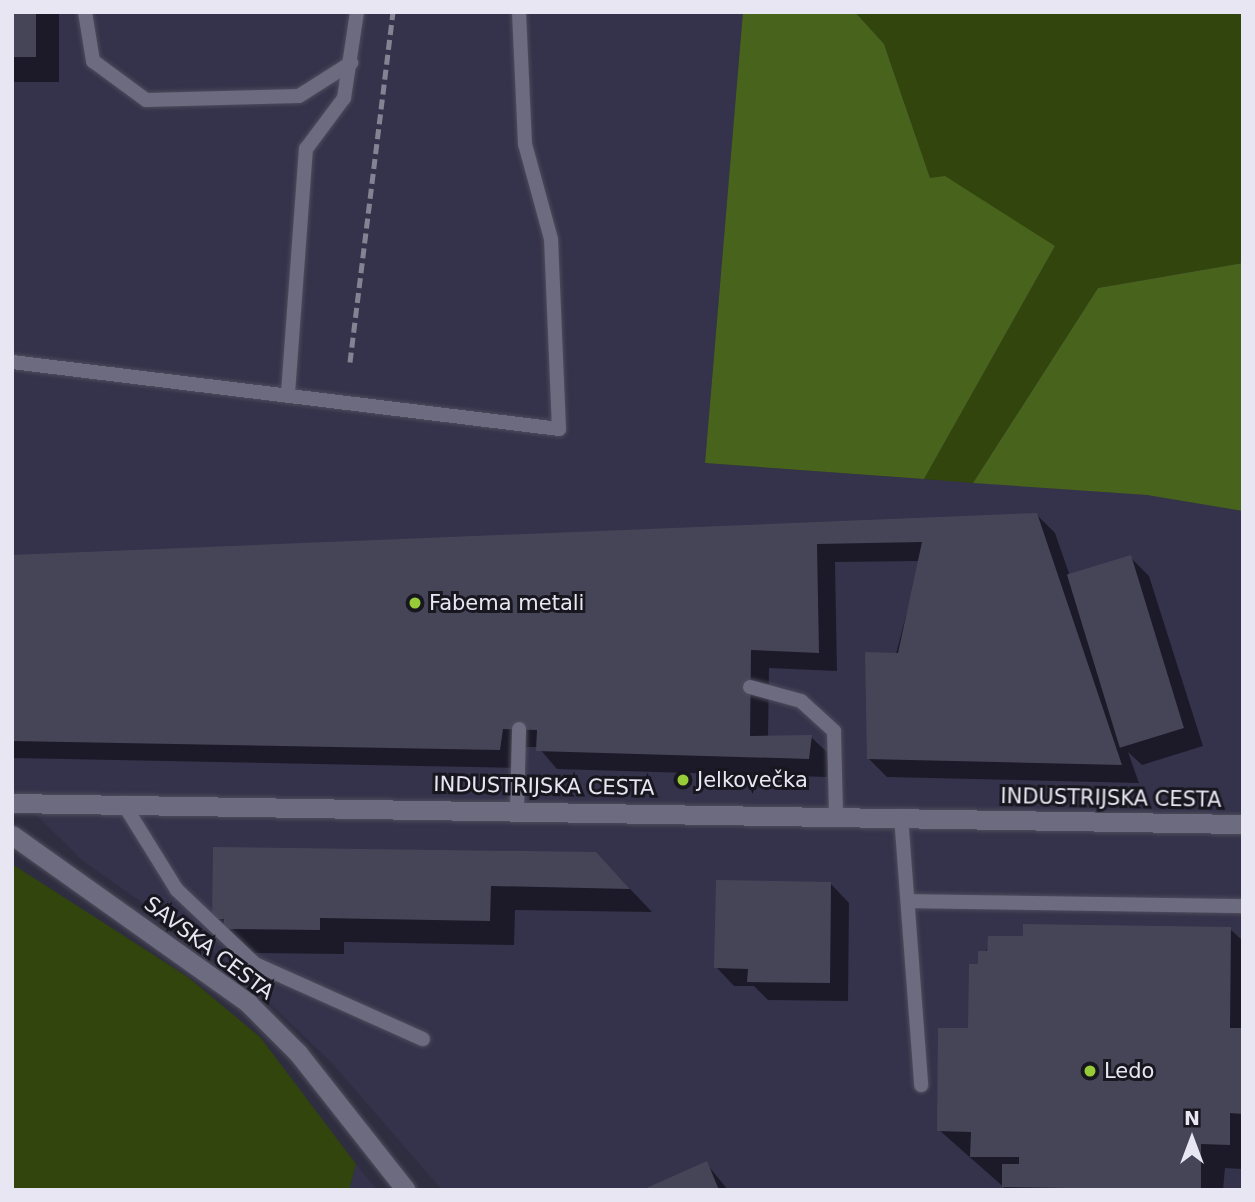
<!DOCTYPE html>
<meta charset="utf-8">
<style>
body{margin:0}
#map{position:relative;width:1255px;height:1202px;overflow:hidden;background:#2f2e40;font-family:"DejaVu Sans",sans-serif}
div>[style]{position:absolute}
.built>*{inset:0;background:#35324b}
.green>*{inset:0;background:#31450d}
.forest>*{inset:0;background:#48631b}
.shadow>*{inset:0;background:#0007;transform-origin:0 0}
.building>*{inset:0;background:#464558;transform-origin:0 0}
.roads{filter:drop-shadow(0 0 2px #4e4c5b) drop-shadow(0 0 2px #4e4c5b)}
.service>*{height:14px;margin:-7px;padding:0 7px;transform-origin:7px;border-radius:7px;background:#6c6b80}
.tertiary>*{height:19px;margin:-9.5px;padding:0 9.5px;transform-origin:9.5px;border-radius:9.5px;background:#6c6b80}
.rail>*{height:5px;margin-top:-2.5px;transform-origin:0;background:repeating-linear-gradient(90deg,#848393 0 10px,transparent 0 15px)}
.dots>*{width:19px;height:19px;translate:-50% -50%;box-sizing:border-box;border:4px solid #18171f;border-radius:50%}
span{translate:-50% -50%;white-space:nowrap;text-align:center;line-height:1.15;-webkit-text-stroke:6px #18171f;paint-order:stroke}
.poi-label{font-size:21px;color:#e7e6f2}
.left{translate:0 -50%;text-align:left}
.street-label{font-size:21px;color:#e7e6f2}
.frame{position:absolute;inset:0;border:14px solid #e7e6f2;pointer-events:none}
.north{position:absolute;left:1157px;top:1104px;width:70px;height:70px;-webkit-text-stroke:5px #18171f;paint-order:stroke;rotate:0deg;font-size:19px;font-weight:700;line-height:28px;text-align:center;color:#e7e6f2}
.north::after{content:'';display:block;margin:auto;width:24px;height:32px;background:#e7e6f2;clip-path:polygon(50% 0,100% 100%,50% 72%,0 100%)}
</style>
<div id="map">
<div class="built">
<i style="clip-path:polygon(12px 12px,743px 12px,705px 463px,1147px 495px,1243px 511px,1243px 1190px,442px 1190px,332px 1063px,222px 958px,83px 861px,12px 791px)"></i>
<i style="clip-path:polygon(356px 1164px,377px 1190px,349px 1190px)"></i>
</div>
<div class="green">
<i style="clip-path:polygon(855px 12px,1243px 12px,1243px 263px,1098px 288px,973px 483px,924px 479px,1055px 246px,930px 178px,884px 44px)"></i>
<i style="clip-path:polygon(12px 864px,188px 977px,260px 1037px,356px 1164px,349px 1190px,12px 1190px)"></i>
</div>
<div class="forest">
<i style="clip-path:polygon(743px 12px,855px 12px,884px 44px,930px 178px,945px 176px,1055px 246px,924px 479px,705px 463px)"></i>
<i style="clip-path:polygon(1243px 263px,1243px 511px,1147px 495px,973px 483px,1098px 288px)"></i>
</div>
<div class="shadow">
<i style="left:12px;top:12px;width:47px;height:70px"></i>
<i style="clip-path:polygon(1036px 514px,1055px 533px,1070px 576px,1130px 557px,1149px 576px,1203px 746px,1142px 765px,1128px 752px,1139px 783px,887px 777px,869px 759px,920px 561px,835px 562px,837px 671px,769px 668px,768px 737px,811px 737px,830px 755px,827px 777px,557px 769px,538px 747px,521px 747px,519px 768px,12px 758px,12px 556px)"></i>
<i style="clip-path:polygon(596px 853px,652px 912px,515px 910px,514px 945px,344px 942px,344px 954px,250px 953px,213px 918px)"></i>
<i style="clip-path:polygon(831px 884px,849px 903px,848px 1001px,768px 1000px,754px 986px,734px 986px,716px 967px)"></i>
<i style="clip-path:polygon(1230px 929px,1243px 941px,1243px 1169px,1225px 1168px,1223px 1190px,1007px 1190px,939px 1130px,970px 1030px,989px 938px)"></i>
<i style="clip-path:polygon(706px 1163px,728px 1190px,647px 1190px)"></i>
</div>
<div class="building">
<i style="left:12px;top:12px;width:24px;height:45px"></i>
<i style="clip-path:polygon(1037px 513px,1122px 765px,867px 759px,865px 652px,898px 653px,922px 542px,817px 544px,819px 653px,751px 650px,750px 736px,812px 735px,809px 759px,536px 751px,537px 730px,503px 729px,500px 750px,12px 741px,12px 555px)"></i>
<i style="left:1131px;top:555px;width:181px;height:67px;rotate:73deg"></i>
<i style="clip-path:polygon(213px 847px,596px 852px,630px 889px,491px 886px,490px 921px,320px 918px,320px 930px,223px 929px,224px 919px,212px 919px)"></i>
<i style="clip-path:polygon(716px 880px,831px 882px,830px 983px,747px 982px,748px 969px,714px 968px)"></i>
<i style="clip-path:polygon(1023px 924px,1231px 927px,1230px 1028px,1243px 1028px,1243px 1114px,1230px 1113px,1230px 1145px,1201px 1144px,1201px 1190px,1002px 1187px,1002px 1164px,1019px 1164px,1019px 1157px,970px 1157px,971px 1132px,937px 1131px,938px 1028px,968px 1028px,969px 964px,978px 964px,978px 951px,987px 951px,988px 936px,1023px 936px)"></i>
<i style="clip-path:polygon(707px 1161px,719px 1190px,642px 1190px)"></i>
</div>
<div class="roads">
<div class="service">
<i style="left:85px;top:12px;width:50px;rotate:80.7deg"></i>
<i style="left:93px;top:61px;width:66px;rotate:36.3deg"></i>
<i style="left:146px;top:100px;width:153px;rotate:-1.5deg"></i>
<i style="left:299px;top:96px;width:62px;rotate:-32.4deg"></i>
<i style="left:12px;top:362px;width:551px;rotate:6.98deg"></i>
<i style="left:559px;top:429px;width:190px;rotate:-92.4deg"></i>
<i style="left:551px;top:239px;width:98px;rotate:-105.3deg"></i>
<i style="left:525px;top:144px;width:132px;rotate:-92.6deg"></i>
<i style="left:288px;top:393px;width:245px;rotate:-85.8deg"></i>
<i style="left:306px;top:149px;width:64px;rotate:-53.3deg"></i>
<i style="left:344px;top:98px;width:87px;rotate:-81.4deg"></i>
<i style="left:750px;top:687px;width:53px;rotate:15.4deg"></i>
<i style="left:801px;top:701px;width:45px;rotate:42.3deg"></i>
<i style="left:834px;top:731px;width:83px;rotate:88.6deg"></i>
<i style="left:123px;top:803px;width:102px;rotate:58.2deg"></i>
<i style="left:177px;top:890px;width:108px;rotate:43.5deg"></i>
<i style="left:255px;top:964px;width:184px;rotate:24.1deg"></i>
<i style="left:517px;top:808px;width:79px;rotate:-88.5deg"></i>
<i style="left:901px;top:816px;width:270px;rotate:85.7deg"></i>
<i style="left:908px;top:901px;width:335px;rotate:0.9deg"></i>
</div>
<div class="tertiary">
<i style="left:12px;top:803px;width:1231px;rotate:0.98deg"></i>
<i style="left:12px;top:835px;width:290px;rotate:35.4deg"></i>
<i style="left:248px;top:1003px;width:71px;rotate:45deg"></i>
<i style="left:298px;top:1053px;width:174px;rotate:51.8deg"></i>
</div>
</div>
<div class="rail">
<i style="left:350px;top:362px;width:353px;rotate:-83deg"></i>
</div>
<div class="dots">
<i style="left:415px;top:603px;background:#97cc38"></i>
<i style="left:683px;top:780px;background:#97cc38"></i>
<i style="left:1090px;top:1071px;background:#97cc38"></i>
</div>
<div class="poi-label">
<span class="left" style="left:429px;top:603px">Fabema metali</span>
<span class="left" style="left:697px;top:780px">Jelkovečka</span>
<span class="left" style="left:1104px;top:1071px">Ledo</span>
</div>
<div class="street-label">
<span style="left:544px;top:786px;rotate:1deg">INDUSTRIJSKA CESTA</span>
<span style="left:1111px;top:798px;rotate:1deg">INDUSTRIJSKA CESTA</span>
<span style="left:209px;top:948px;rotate:37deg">SAVSKA CESTA</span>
</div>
<div class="frame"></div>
<div class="north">N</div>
</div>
